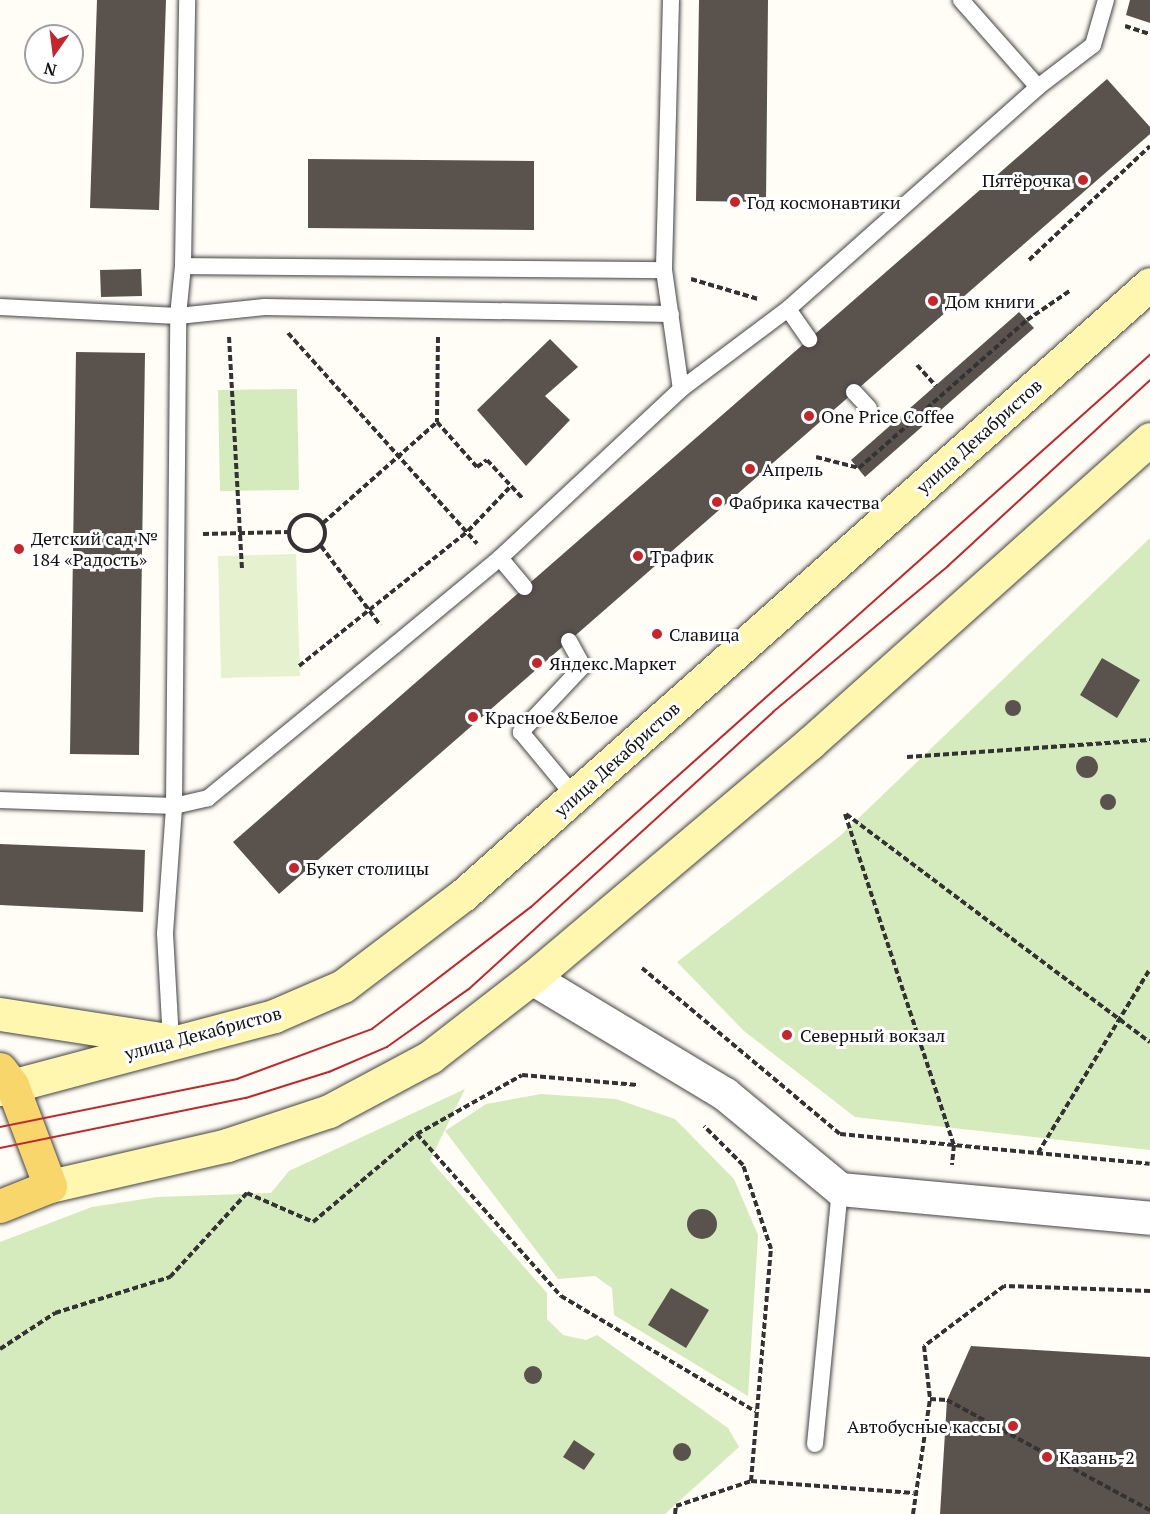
<!DOCTYPE html>
<meta charset="utf-8">
<style>
body{margin:0}
#map{position:relative;width:1150px;height:1514px;overflow:hidden;background:#fffdf5;font-family:"PT Serif",serif}
div>[style]{position:absolute}
[style*='--x']{left:calc(var(--x)*1px);top:calc(var(--y)*1px);width:calc(var(--w)*1px);rotate:calc(var(--a)*1deg)}
.green>*{inset:0;background:#d5ebbd}
.pitch>*{inset:0;background:#e6f2cf}
.building>*{inset:0;background:#5a524d}
.round{border-radius:50%}
.path>*{height:4px;margin-top:-2px;transform-origin:0;background:repeating-linear-gradient(90deg,#333 0 6px,transparent 0 9px)}
.path>.ring{margin:-2px;padding:0;box-sizing:content-box;background:none;border:4px solid #333;border-radius:50%}
.roads{filter:drop-shadow(0 0 2px #444) drop-shadow(0 0 2px #444)}
.lane>*{height:16px;margin:-8px;padding:0 8px;transform-origin:8px;border-radius:8px;background:#fff}
.street>*{height:33px;margin:-16.5px;padding:0 16.5px;transform-origin:16.5px;border-radius:16.5px;background:#fff}
.secondary>*{height:33px;margin:-16.5px;padding:0 16.5px;transform-origin:16.5px;border-radius:16.5px;background:#fff6b0}
.primary>*{height:33px;margin:-16.5px;padding:0 16.5px;transform-origin:16.5px;border-radius:16.5px;background:#f9d66b}
.tram>*{height:1.5px;margin:-0.75px;padding:0 0.75px;transform-origin:0.75px;border-radius:0.75px;background:#c4262e}
.dots>*{width:16px;height:16px;translate:-50% -50%;box-sizing:border-box;border:3px solid #fff;border-radius:50%}
span{translate:-50% -50%;white-space:nowrap;text-align:center;line-height:1.15;-webkit-text-stroke:6px #fff;paint-order:stroke}
.poi-label{font-size:18px;color:#111}
.right{translate:-100% -50%;text-align:right}
.left{translate:0 -50%;text-align:left}
.street-label{font-size:18px;color:#111}
.north{position:absolute;left:24px;top:24px;width:60px;height:60px;box-sizing:border-box;background:#fff;border:2px solid #a0a0a0;border-radius:50%;rotate:194deg;font-size:16px;font-weight:700;line-height:24px;text-align:center;color:#111}
.north::after{content:'';display:block;margin:auto;width:21px;height:27px;background:#c4262e;clip-path:polygon(50% 0,100% 100%,50% 72%,0 100%)}
</style>
<div id="map">
<div class="green">
<div style="clip-path:polygon(297px 389px,299px 490px,220px 491px,218px 390px)"></div>
<div style="clip-path:polygon(1150px 538px,1150px 1150px,855px 1117px,744px 1031px,677px 962px,840px 836px)"></div>
<div style="clip-path:polygon(465px 1089px,430px 1160px,547px 1293px,547px 1319px,563px 1335px,586px 1340px,597px 1335px,728px 1428px,739px 1447px,665px 1514px,0 1514px,0 1242px,92px 1207px,157px 1197px,271px 1193px,289px 1171px)"></div>
<div style="clip-path:polygon(541px 1094px,616px 1099px,675px 1119px,734px 1179px,758px 1235px,748px 1396px,614px 1315px,612px 1288px,595px 1276px,558px 1279px,445px 1131px,486px 1104px)"></div>
</div>
<div class="pitch">
<div style="clip-path:polygon(296px 554px,300px 676px,221px 678px,218px 556px)"></div>
</div>
<div class="building">
<div style="clip-path:polygon(97px 0,166px 0,159px 210px,90px 208px)"></div>
<div style="clip-path:polygon(699px 0,768px 0,766px 202px,696px 201px)"></div>
<div style="clip-path:polygon(1130px 0,1150px 0,1150px 23px,1126px 15px)"></div>
<div style="clip-path:polygon(1107px 79px,1150px 127px,1150px 134px,279px 894px,233px 842px)"></div>
<div style="clip-path:polygon(308px 159px,534px 161px,534px 230px,308px 228px)"></div>
<div style="clip-path:polygon(141px 269px,142px 296px,101px 297px,100px 270px)"></div>
<div style="clip-path:polygon(1019px 312px,1034px 328px,865px 477px,851px 460px)"></div>
<div style="clip-path:polygon(550px 339px,578px 367px,545px 396px,570px 420px,526px 466px,477px 410px)"></div>
<div style="clip-path:polygon(76px 352px,145px 353px,139px 755px,70px 754px)"></div>
<div style="clip-path:polygon(1102px 658px,1140px 680px,1117px 718px,1080px 695px)"></div>
<div class="round" style="left:1005px;top:700px;width:16px;height:16px"></div>
<div class="round" style="left:1076px;top:756px;width:22px;height:22px"></div>
<div class="round" style="left:1100px;top:794px;width:16px;height:16px"></div>
<div style="clip-path:polygon(0 844px,145px 850px,143px 912px,0 905px)"></div>
<div class="round" style="left:687px;top:1209px;width:30px;height:30px"></div>
<div style="clip-path:polygon(671px 1288px,709px 1310px,686px 1348px,648px 1325px)"></div>
<div style="clip-path:polygon(971px 1346px,1150px 1357px,1150px 1514px,940px 1514px,947px 1400px)"></div>
<div class="round" style="left:524px;top:1366px;width:18px;height:18px"></div>
<div style="clip-path:polygon(574px 1440px,595px 1454px,584px 1470px,563px 1457px)"></div>
<div class="round" style="left:673px;top:1443px;width:18px;height:18px"></div>
</div>
<div class="path">
<div style="--x:1125;--y:26;--w:26;--a:18"></div>
<div style="--x:1029;--y:260;--w:166;--a:-43.3"></div>
<div style="--x:691;--y:279;--w:70;--a:16.6"></div>
<div style="--x:288;--y:333;--w:283;--a:48.1"></div>
<div style="--x:229;--y:337;--w:233;--a:86.8"></div>
<div style="--x:438;--y:337;--w:85;--a:90.7"></div>
<div style="--x:437;--y:422;--w:60;--a:48.4"></div>
<div style="--x:477;--y:467;--w:12;--a:-35"></div>
<div style="--x:487;--y:460;--w:54;--a:47.2"></div>
<div style="--x:917;--y:365;--w:28;--a:48"></div>
<div style="--x:816;--y:457;--w:44;--a:14.3"></div>
<div style="--x:859;--y:468;--w:224;--a:-41.4"></div>
<div style="--x:1027;--y:320;--w:53;--a:-34.3"></div>
<div class="ring" style="left:289px;top:515px;width:32px;height:32px"></div>
<div style="--x:323;--y:523;--w:152;--a:-41.5"></div>
<div style="--x:203;--y:534;--w:86;--a:-1.3"></div>
<div style="--x:321;--y:546;--w:99;--a:53.2"></div>
<div style="--x:299;--y:666;--w:216;--a:-38.6"></div>
<div style="--x:468;--y:531;--w:61;--a:-46.3"></div>
<div style="--x:907;--y:757;--w:244;--a:-4"></div>
<div style="--x:845;--y:814;--w:348;--a:71.8"></div>
<div style="--x:954;--y:1145;--w:20;--a:96"></div>
<div style="--x:846;--y:814;--w:380;--a:36.9"></div>
<div style="--x:642;--y:968;--w:258;--a:40"></div>
<div style="--x:840;--y:1134;--w:311;--a:5.5"></div>
<div style="--x:417;--y:1134;--w:217;--a:48.4"></div>
<div style="--x:561;--y:1296;--w:226;--a:30.7"></div>
<div style="--x:1038;--y:1153;--w:215;--a:-58.7"></div>
<div style="--x:1150;--y:1291;--w:146;--a:-178"></div>
<div style="--x:1004;--y:1286;--w:100;--a:143.1"></div>
<div style="--x:924;--y:1346;--w:53;--a:83.5"></div>
<div style="--x:930;--y:1399;--w:17;--a:3"></div>
<div style="--x:947;--y:1400;--w:231;--a:28.5"></div>
<div style="--x:0;--y:1349;--w:66;--a:-33.2"></div>
<div style="--x:55;--y:1313;--w:121;--a:-17.4"></div>
<div style="--x:170;--y:1277;--w:114;--a:-47.5"></div>
<div style="--x:247;--y:1193;--w:72;--a:23.7"></div>
<div style="--x:313;--y:1222;--w:136;--a:-40.2"></div>
<div style="--x:417;--y:1134;--w:120;--a:-29.3"></div>
<div style="--x:522;--y:1075;--w:116;--a:4.9"></div>
<div style="--x:751;--y:1481;--w:163;--a:4.2"></div>
<div style="--x:675;--y:1514;--w:8;--a:-83"></div>
<div style="--x:676;--y:1506;--w:79;--a:-18.4"></div>
<div style="--x:751;--y:1481;--w:233;--a:-85.1"></div>
<div style="--x:771;--y:1249;--w:89;--a:-108.4"></div>
<div style="--x:743;--y:1165;--w:55;--a:-135"></div>
<div style="--x:913;--y:1514;--w:116;--a:-81.6"></div>
</div>
<div class="roads">
<div class="lane">
<div style="--x:671;--y:0;--w:270;--a:91.5"></div>
<div style="--x:664;--y:270;--w:120;--a:81.9"></div>
<div style="--x:961;--y:0;--w:116;--a:48.5"></div>
<div style="--x:183;--y:266;--w:481;--a:0.5"></div>
<div style="--x:0;--y:307;--w:178;--a:2.9"></div>
<div style="--x:178;--y:316;--w:87;--a:-5.9"></div>
<div style="--x:265;--y:307;--w:406;--a:1"></div>
<div style="--x:788;--y:309;--w:37;--a:55"></div>
<div style="--x:854;--y:392;--w:22;--a:47"></div>
<div style="--x:500;--y:558;--w:38;--a:50"></div>
<div style="--x:569;--y:641;--w:29;--a:61"></div>
<div style="--x:583;--y:666;--w:91;--a:133.2"></div>
<div style="--x:521;--y:732;--w:85;--a:50.3"></div>
<div style="--x:0;--y:800;--w:174;--a:2"></div>
<div style="--x:174;--y:806;--w:490;--a:-89.5"></div>
<div style="--x:178;--y:316;--w:50;--a:-84.3"></div>
<div style="--x:183;--y:266;--w:266;--a:-89.1"></div>
<div style="--x:171;--y:1041;--w:108;--a:-93.2"></div>
<div style="--x:165;--y:933;--w:127;--a:-85.9"></div>
<div style="--x:174;--y:806;--w:35;--a:-13"></div>
<div style="--x:208;--y:798;--w:243;--a:-39.3"></div>
<div style="--x:396;--y:644;--w:135;--a:-39.6"></div>
<div style="--x:500;--y:558;--w:248;--a:-43"></div>
<div style="--x:681;--y:389;--w:134;--a:-36.8"></div>
<div style="--x:788;--y:309;--w:334;--a:-41.6"></div>
<div style="--x:1038;--y:87;--w:69;--a:-37.4"></div>
<div style="--x:1093;--y:45;--w:47;--a:-73.9"></div>
<div style="--x:815;--y:1444;--w:256;--a:-84.4"></div>
</div>
<div class="street">
<div style="--x:532;--y:978;--w:225;--a:31"></div>
<div style="--x:725;--y:1094;--w:149;--a:39.6"></div>
<div style="--x:840;--y:1189;--w:311;--a:5.3"></div>
</div>
<div class="secondary">
<div style="--x:0;--y:1014;--w:163;--a:8.8"></div>
<div style="--x:0;--y:1089;--w:284;--a:-14.9"></div>
<div style="--x:274;--y:1016;--w:75;--a:-23.5"></div>
<div style="--x:343;--y:986;--w:151;--a:-37.2"></div>
<div style="--x:463;--y:895;--w:919;--a:-41.65"></div>
<div style="--x:50;--y:1186;--w:182;--a:-13"></div>
<div style="--x:227;--y:1145;--w:108;--a:-18.4"></div>
<div style="--x:329;--y:1111;--w:115;--a:-28.1"></div>
<div style="--x:430;--y:1057;--w:129;--a:-37.8"></div>
<div style="--x:532;--y:978;--w:364;--a:-40.2"></div>
<div style="--x:810;--y:743;--w:456;--a:-41.8"></div>
</div>
<div class="primary">
<div style="--x:0;--y:1069;--w:20;--a:53"></div>
<div style="--x:12;--y:1085;--w:108;--a:69.4"></div>
<div style="--x:50;--y:1186;--w:54;--a:158.2"></div>
</div>
</div>
<div class="tram">
<div style="--x:0;--y:1127;--w:242;--a:-11.4"></div>
<div style="--x:237;--y:1079;--w:144;--a:-20.3"></div>
<div style="--x:372;--y:1029;--w:200;--a:-37.5"></div>
<div style="--x:531;--y:907;--w:829;--a:-41.73"></div>
<div style="--x:0;--y:1148;--w:251;--a:-11.5"></div>
<div style="--x:246;--y:1098;--w:87;--a:-17.4"></div>
<div style="--x:329;--y:1072;--w:63;--a:-23.3"></div>
<div style="--x:387;--y:1047;--w:100;--a:-35.3"></div>
<div style="--x:469;--y:989;--w:411;--a:-42.3"></div>
<div style="--x:773;--y:712;--w:228;--a:-39.8"></div>
<div style="--x:948;--y:566;--w:275;--a:-42.6"></div>
</div>
<div class="dots">
<div style="left:1083px;top:180px;background:#c4262e"></div>
<div style="left:735px;top:202px;background:#c4262e"></div>
<div style="left:933px;top:301px;background:#c4262e"></div>
<div style="left:809px;top:416px;background:#c4262e"></div>
<div style="left:750px;top:469px;background:#c4262e"></div>
<div style="left:717px;top:502px;background:#c4262e"></div>
<div style="left:19px;top:549px;background:#c4262e"></div>
<div style="left:638px;top:556px;background:#c4262e"></div>
<div style="left:657px;top:634px;background:#c4262e"></div>
<div style="left:537px;top:663px;background:#c4262e"></div>
<div style="left:473px;top:717px;background:#c4262e"></div>
<div style="left:294px;top:868px;background:#c4262e"></div>
<div style="left:787px;top:1035px;background:#c4262e"></div>
<div style="left:1013px;top:1426px;background:#c4262e"></div>
<div style="left:1047px;top:1457px;background:#c4262e"></div>
</div>
<div class="poi-label">
<span class="right" style="left:1071px;top:180px">Пятёрочка</span>
<span class="left" style="left:747px;top:202px">Год космонавтики</span>
<span class="left" style="left:945px;top:301px">Дом книги</span>
<span class="left" style="left:821px;top:416px">One Price Coffee</span>
<span class="left" style="left:762px;top:469px">Апрель</span>
<span class="left" style="left:729px;top:502px">Фабрика качества</span>
<span class="left" style="left:31px;top:549px">Детский сад №<br>184 «Радость»</span>
<span class="left" style="left:650px;top:556px">Трафик</span>
<span class="left" style="left:669px;top:634px">Славица</span>
<span class="left" style="left:549px;top:663px">Яндекс.Маркет</span>
<span class="left" style="left:485px;top:717px">Красное&amp;Белое</span>
<span class="left" style="left:306px;top:868px">Букет столицы</span>
<span class="left" style="left:800px;top:1035px">Северный вокзал</span>
<span class="right" style="left:1001px;top:1426px">Автобусные кассы</span>
<span class="left" style="left:1059px;top:1457px">Казань-2</span>
</div>
<div class="street-label">
<span style="left:979px;top:436px;rotate:-42deg">улица Декабристов</span>
<span style="left:617px;top:759px;rotate:-42deg">улица Декабристов</span>
<span style="left:203px;top:1033px;rotate:-15deg">улица Декабристов</span>
</div>
<div class="north">N</div>
</div>
